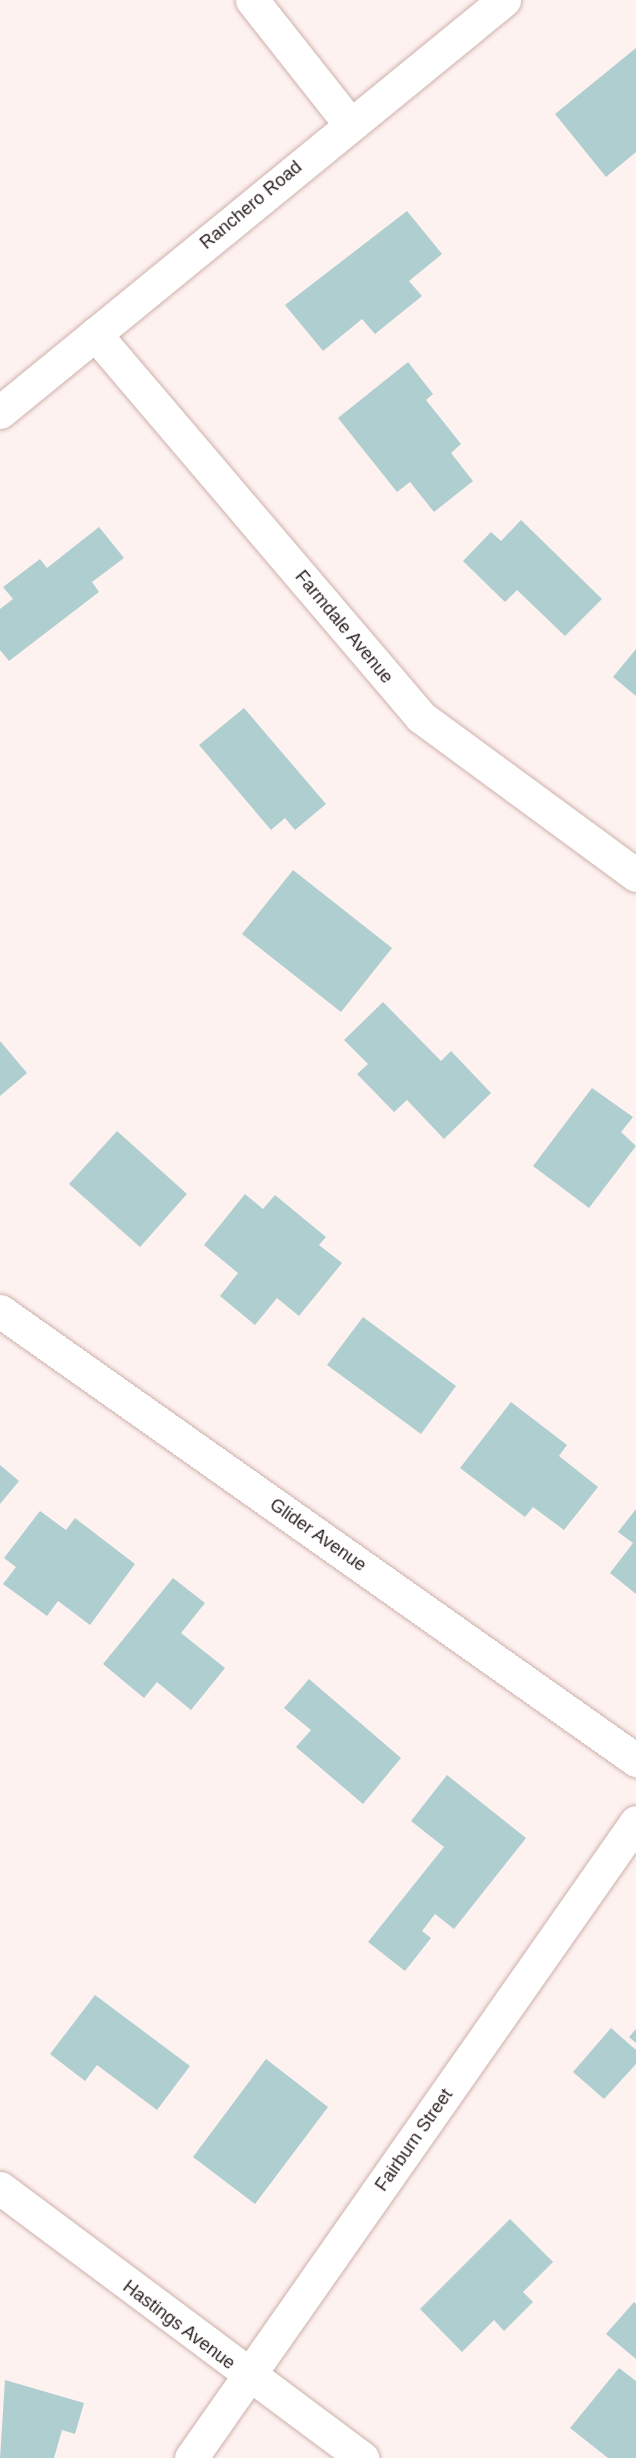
<!DOCTYPE html>
<style>
body{margin:0}
#map{position:relative;width:636px;height:2458px;overflow:hidden;background:#fef2f0;font-family:Arial,sans-serif}
div>[style]{position:absolute}
[style*='--x']{left:calc(var(--x)*1px);top:calc(var(--y)*1px);width:calc(var(--w)*1px);rotate:calc(var(--a)*1deg)}
.building>*{inset:0;background:#afced0}
.roads{filter:drop-shadow(0 0 2px #cdb1ab) drop-shadow(0 0 2px #cdb1ab)}
.street>*{height:33px;margin:-16.5px;padding:0 16.5px;transform-origin:16.5px;border-radius:16.5px;background:#fff}
.secondary>*{height:33px;margin:-16.5px;padding:0 16.5px;transform-origin:16.5px;border-radius:16.5px;background:#fff}
span{translate:-50% -50%;white-space:nowrap;text-align:center;line-height:1.15;-webkit-text-stroke:4.5px #fff;paint-order:stroke}
.street-label{font-size:18px;color:#281e1c}
</style>
<div id="map">
<div class="building">
<div style="clip-path:polygon(636px 48px,636px 152px,606px 177px,555px 114px)"></div>
<div style="clip-path:polygon(407px 211px,442px 254px,409px 281px,422px 296px,375px 334px,362px 319px,323px 351px,285px 305px)"></div>
<div style="clip-path:polygon(408px 362px,433px 394px,426px 400px,461px 444px,451px 453px,473px 481px,434px 512px,410px 482px,397px 492px,338px 418px)"></div>
<div style="clip-path:polygon(521px 520px,602px 599px,565px 636px,517px 590px,505px 602px,463px 561px,491px 532px,501px 541px)"></div>
<div style="clip-path:polygon(99px 527px,124px 558px,92px 582px,99px 592px,9px 661px,0 650px,0 609px,13px 599px,3px 587px,40px 559px,47px 568px)"></div>
<div style="clip-path:polygon(636px 649px,636px 696px,613px 677px)"></div>
<div style="clip-path:polygon(244px 708px,326px 804px,295px 830px,285px 818px,271px 830px,199px 745px)"></div>
<div style="clip-path:polygon(293px 870px,392px 948px,341px 1012px,242px 934px)"></div>
<div style="clip-path:polygon(383px 1002px,441px 1061px,451px 1051px,491px 1093px,444px 1139px,407px 1100px,394px 1112px,357px 1074px,368px 1064px,344px 1040px)"></div>
<div style="clip-path:polygon(0 1041px,27px 1073px,0 1096px)"></div>
<div style="clip-path:polygon(592px 1088px,633px 1117px,621px 1132px,636px 1146px,589px 1208px,533px 1166px)"></div>
<div style="clip-path:polygon(117px 1131px,187px 1194px,140px 1247px,69px 1184px)"></div>
<div style="clip-path:polygon(245px 1194px,263px 1209px,275px 1195px,326px 1237px,319px 1245px,342px 1263px,299px 1316px,277px 1298px,255px 1325px,220px 1296px,238px 1273px,204px 1245px)"></div>
<div style="clip-path:polygon(363px 1317px,456px 1386px,421px 1434px,327px 1365px)"></div>
<div style="clip-path:polygon(511px 1402px,567px 1445px,559px 1456px,598px 1487px,564px 1530px,533px 1507px,525px 1517px,460px 1468px)"></div>
<div style="clip-path:polygon(0 1465px,19px 1481px,0 1504px)"></div>
<div style="clip-path:polygon(636px 1509px,636px 1594px,610px 1573px,633px 1543px,618px 1532px)"></div>
<div style="clip-path:polygon(40px 1511px,66px 1530px,75px 1518px,135px 1564px,90px 1625px,58px 1601px,47px 1616px,3px 1584px,16px 1567px,4px 1558px)"></div>
<div style="clip-path:polygon(173px 1578px,205px 1603px,181px 1633px,225px 1668px,191px 1710px,157px 1682px,144px 1698px,103px 1664px)"></div>
<div style="clip-path:polygon(309px 1679px,401px 1758px,363px 1804px,296px 1747px,311px 1730px,284px 1708px)"></div>
<div style="clip-path:polygon(447px 1775px,526px 1838px,454px 1929px,435px 1914px,422px 1931px,431px 1938px,405px 1971px,368px 1942px,444px 1847px,411px 1821px)"></div>
<div style="clip-path:polygon(95px 1995px,190px 2066px,157px 2110px,97px 2065px,85px 2081px,50px 2054px)"></div>
<div style="clip-path:polygon(611px 2028px,636px 2050px,636px 2064px,604px 2099px,573px 2072px)"></div>
<div style="clip-path:polygon(636px 2029px,636px 2043px,629px 2037px)"></div>
<div style="clip-path:polygon(266px 2059px,328px 2107px,255px 2204px,193px 2157px)"></div>
<div style="clip-path:polygon(510px 2219px,553px 2262px,523px 2292px,533px 2302px,504px 2331px,494px 2320px,462px 2352px,420px 2309px)"></div>
<div style="clip-path:polygon(634px 2302px,636px 2304px,636px 2359px,606px 2334px)"></div>
<div style="clip-path:polygon(619px 2368px,636px 2381px,636px 2458px,608px 2458px,570px 2428px)"></div>
<div style="clip-path:polygon(5px 2380px,84px 2403px,75px 2434px,62px 2430px,54px 2458px,0 2458px)"></div>
</div>
<div class="roads">
<div class="street">
<div style="--x:252;--y:0;--w:157;--a:51.7"></div>
<div style="--x:95;--y:334;--w:503;--a:49.6"></div>
<div style="--x:421;--y:717;--w:267;--a:36.3"></div>
<div style="--x:0;--y:1311;--w:779;--a:35.22"></div>
<div style="--x:0;--y:2188;--w:452;--a:36.7"></div>
<div style="--x:191;--y:2458;--w:776;--a:-55.02"></div>
</div>
<div class="secondary">
<div style="--x:0;--y:412;--w:651;--a:-39.26"></div>
</div>
</div>
<div class="street-label">
<span style="left:251px;top:205px;rotate:-40deg">Ranchero Road</span>
<span style="left:344px;top:627px;rotate:50deg">Farmdale Avenue</span>
<span style="left:318px;top:1535px;rotate:35deg">Glider Avenue</span>
<span style="left:414px;top:2140px;rotate:-55deg">Fairburn Street</span>
<span style="left:179px;top:2325px;rotate:37deg">Hastings Avenue</span>
</div>
</div>
